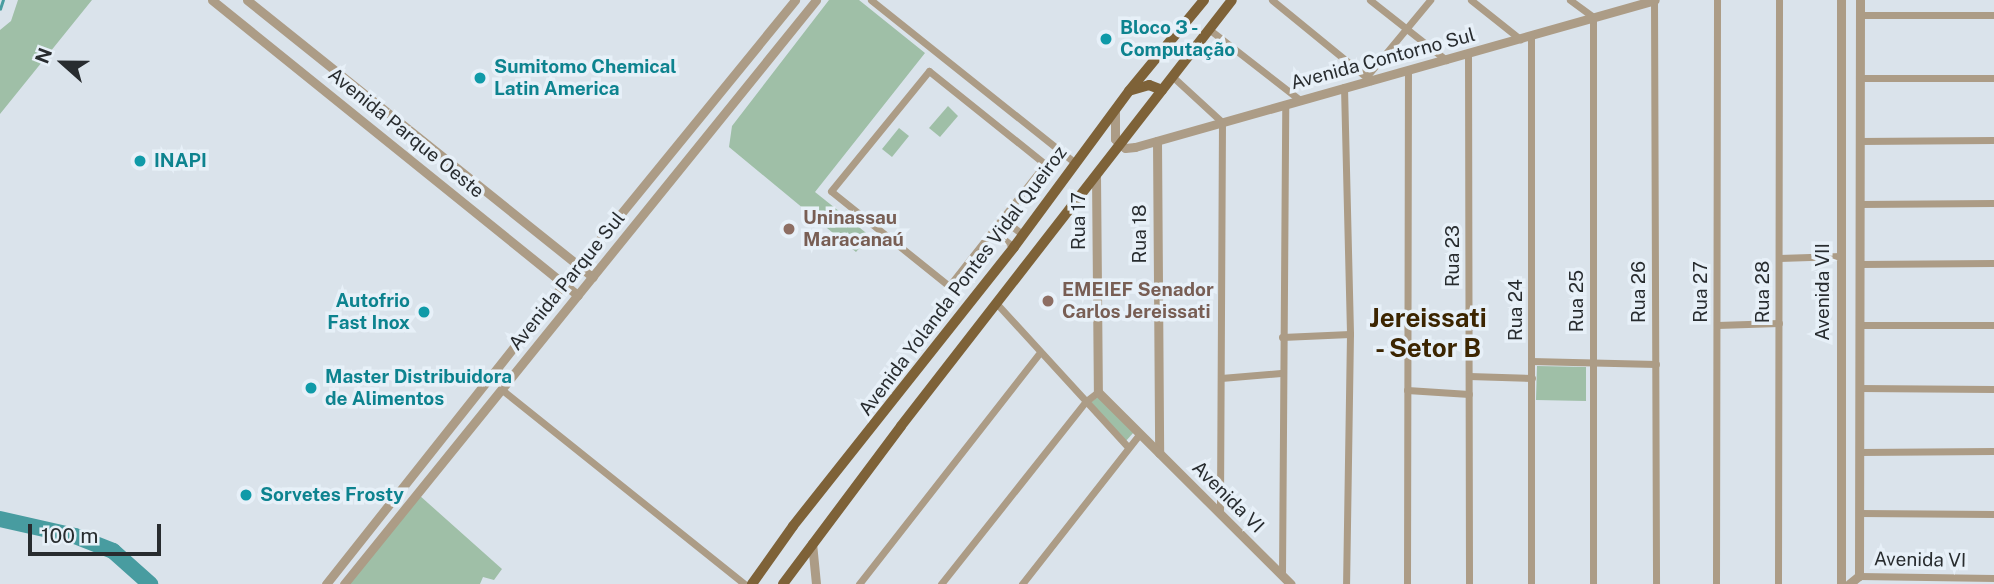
<!DOCTYPE html>
<meta charset="utf-8">
<style>
body{margin:0}
#map{position:relative;width:1994px;height:584px;overflow:hidden;background:#dae3eb;font-family:"Public Sans",sans-serif}
div>[style]{position:absolute}
[style*='--x']{left:calc(var(--x)*1px);top:calc(var(--y)*1px);width:calc(var(--w)*1px);rotate:calc(var(--a)*1deg)}
.green>*{inset:0;background:#9fbfa7}
.stream>*{height:2.5px;margin:-1.25px;padding:0 1.25px;transform-origin:1.25px;border-radius:1.25px;background:#489ca0}
.river>*{height:16px;margin:-8px;padding:0 8px;transform-origin:8px;border-radius:8px;background:#489ca0}
.minor>*{height:7px;margin:-3.5px;padding:0 3.5px;transform-origin:3.5px;border-radius:3.5px;background:#ac9c86}
.tertiary>*{height:9px;margin:-4.5px;padding:0 4.5px;transform-origin:4.5px;border-radius:4.5px;background:#ac9c86}
.primary>*{height:10px;margin:-5px;padding:0 5px;transform-origin:5px;border-radius:5px;background:#7e6238}
.dots>*{width:19px;height:19px;translate:-50% -50%;box-sizing:border-box;border:4px solid #e7f0f8;border-radius:50%}
span{translate:-50% -50%;white-space:nowrap;text-align:center;line-height:1.15;-webkit-text-stroke:7px #e7f0f8;paint-order:stroke}
.culture-label{font-size:19px;color:#0d838f;font-weight:700}
.left{translate:0 -50%;text-align:left}
.right{translate:-100% -50%;text-align:right}
.street-label{font-size:19px;color:#282c2f}
.education-label{font-size:19px;color:#785e54;font-weight:700}
.district-label{font-size:26px;color:#3c2501;font-weight:700}
.north{position:absolute;left:28px;top:28px;width:70px;height:70px;-webkit-text-stroke:5px #e7f0f8;paint-order:stroke;rotate:291deg;font-size:19px;font-weight:700;line-height:28px;text-align:center;color:#282c2f}
.north::after{content:'';display:block;margin:auto;width:24px;height:32px;background:#282c2f;clip-path:polygon(50% 0,100% 100%,50% 72%,0 100%)}
.scale{position:absolute;left:28px;top:524px;width:133px;height:32px;box-sizing:border-box;border:4px solid #282c2f;border-top:0;padding-left:9px;font-size:21px;line-height:24px;white-space:nowrap;color:#282c2f;-webkit-text-stroke:5px #e7f0f8;paint-order:stroke}
</style>
<div id="map">
<div class="green">
<div style="clip-path:polygon(18px 0,92px 0,0 114px,0 30px,11px 21px)"></div>
<div style="clip-path:polygon(829px 0,859px 0,925px 53px,815px 192px,870px 236px,856px 252px,729px 147px,732px 126px)"></div>
<div style="clip-path:polygon(948px 106px,958px 116px,940px 137px,929px 128px)"></div>
<div style="clip-path:polygon(899px 128px,909px 136px,892px 157px,882px 149px)"></div>
<div style="clip-path:polygon(1537px 366px,1586px 367px,1586px 401px,1536px 400px)"></div>
<div style="clip-path:polygon(1098px 397px,1134px 432px,1125px 442px,1091px 402px)"></div>
<div style="clip-path:polygon(419px 495px,502px 569px,494px 580px,483px 577px,480px 584px,347px 584px)"></div>
</div>
<div class="stream">
<div style="--x:0;--y:9;--w:9;--a:-72"></div>
</div>
<div class="river">
<div style="--x:0;--y:519;--w:77;--a:12.8"></div>
<div style="--x:75;--y:536;--w:41;--a:21.5"></div>
<div style="--x:113;--y:551;--w:50;--a:41.7"></div>
</div>
<div class="minor">
<div style="--x:871;--y:0;--w:261;--a:38.6"></div>
<div style="--x:1272;--y:0;--w:128;--a:39.3"></div>
<div style="--x:1370;--y:0;--w:97;--a:38.3"></div>
<div style="--x:1471;--y:0;--w:63;--a:38.5"></div>
<div style="--x:1570;--y:0;--w:29;--a:36"></div>
<div style="--x:1593;--y:17;--w:567;--a:90"></div>
<div style="--x:1654;--y:0;--w:584;--a:89.8"></div>
<div style="--x:1861;--y:15;--w:133;--a:0"></div>
<div style="--x:1210;--y:30;--w:114;--a:37.9"></div>
<div style="--x:1531;--y:35;--w:549;--a:90"></div>
<div style="--x:1468;--y:54;--w:530;--a:89.89"></div>
<div style="--x:929;--y:71;--w:149;--a:38.7"></div>
<div style="--x:1045;--y:164;--w:155;--a:128.2"></div>
<div style="--x:949;--y:286;--w:151;--a:-141.2"></div>
<div style="--x:831;--y:191;--w:155;--a:-50.8"></div>
<div style="--x:1367;--y:76;--w:99;--a:-50.3"></div>
<div style="--x:1173;--y:77;--w:67;--a:42.6"></div>
<div style="--x:1222;--y:122;--w:392;--a:90.3"></div>
<div style="--x:1859;--y:78;--w:135;--a:0"></div>
<div style="--x:1344;--y:87;--w:247;--a:88.6"></div>
<div style="--x:1350;--y:334;--w:250;--a:90.9"></div>
<div style="--x:1859;--y:141;--w:135;--a:-0.4"></div>
<div style="--x:1859;--y:204;--w:135;--a:-0.4"></div>
<div style="--x:1004;--y:220;--w:24;--a:38"></div>
<div style="--x:994;--y:232;--w:25;--a:37"></div>
<div style="--x:1779;--y:258;--w:62;--a:-1.8"></div>
<div style="--x:1860;--y:264;--w:134;--a:-0.4"></div>
<div style="--x:997;--y:304;--w:194;--a:47.5"></div>
<div style="--x:1717;--y:325;--w:62;--a:-1.8"></div>
<div style="--x:1859;--y:325;--w:135;--a:0"></div>
<div style="--x:1282;--y:337;--w:68;--a:-2.5"></div>
<div style="--x:1531;--y:361;--w:125;--a:1.4"></div>
<div style="--x:1469;--y:376;--w:63;--a:1.8"></div>
<div style="--x:1221;--y:378;--w:60;--a:-4.8"></div>
<div style="--x:1859;--y:388;--w:135;--a:0.4"></div>
<div style="--x:501;--y:389;--w:312;--a:38.7"></div>
<div style="--x:1407;--y:390;--w:62;--a:3.7"></div>
<div style="--x:1859;--y:452;--w:135;--a:-0.4"></div>
<div style="--x:1859;--y:513;--w:135;--a:0.4"></div>
<div style="--x:1282;--y:575;--w:471;--a:-89.6"></div>
<div style="--x:1859;--y:576;--w:135;--a:0.8"></div>
<div style="--x:859;--y:584;--w:292;--a:-52"></div>
<div style="--x:941;--y:584;--w:232;--a:-51.6"></div>
<div style="--x:1085;--y:402;--w:16;--a:-38"></div>
<div style="--x:1022;--y:584;--w:189;--a:-51.9"></div>
<div style="--x:1407;--y:584;--w:514;--a:-89.89"></div>
<div style="--x:1716;--y:584;--w:584;--a:-89.9"></div>
<div style="--x:1778;--y:584;--w:584;--a:-89.9"></div>
</div>
<div class="tertiary">
<div style="--x:212;--y:0;--w:470;--a:38.9"></div>
<div style="--x:247;--y:0;--w:443;--a:38.7"></div>
<div style="--x:1115;--y:112;--w:27;--a:90"></div>
<div style="--x:1115;--y:139;--w:13;--a:42"></div>
<div style="--x:1125;--y:148;--w:10;--a:-6"></div>
<div style="--x:1135;--y:147;--w:540;--a:-15.79"></div>
<div style="--x:1157;--y:141;--w:312;--a:89.6"></div>
<div style="--x:1096;--y:175;--w:217;--a:89.5"></div>
<div style="--x:1098;--y:392;--w:272;--a:44.9"></div>
<div style="--x:812;--y:543;--w:41;--a:84.4"></div>
<div style="--x:326;--y:584;--w:407;--a:-51.6"></div>
<div style="--x:579;--y:265;--w:342;--a:-50.8"></div>
<div style="--x:344;--y:584;--w:751;--a:-51.05"></div>
<div style="--x:1841;--y:584;--w:584;--a:-90"></div>
<div style="--x:1849;--y:584;--w:13;--a:-39"></div>
<div style="--x:1859;--y:576;--w:576;--a:-89.9"></div>
</div>
<div class="primary">
<div style="--x:1132;--y:90;--w:18;--a:-16"></div>
<div style="--x:1149;--y:85;--w:14;--a:21"></div>
<div style="--x:752;--y:584;--w:71;--a:-54.7"></div>
<div style="--x:793;--y:526;--w:356;--a:-51.6"></div>
<div style="--x:1014;--y:247;--w:194;--a:-53.6"></div>
<div style="--x:1129;--y:91;--w:118;--a:-50.5"></div>
<div style="--x:783;--y:584;--w:197;--a:-53.2"></div>
<div style="--x:901;--y:426;--w:539;--a:-52.15"></div>
</div>
<div class="dots">
<div style="left:1106px;top:39px;background:#0f9aa8"></div>
<div style="left:480px;top:78px;background:#0f9aa8"></div>
<div style="left:140px;top:161px;background:#0f9aa8"></div>
<div style="left:789px;top:229px;background:#8d6e63"></div>
<div style="left:1048px;top:301px;background:#8d6e63"></div>
<div style="left:424px;top:312px;background:#0f9aa8"></div>
<div style="left:311px;top:388px;background:#0f9aa8"></div>
<div style="left:246px;top:495px;background:#0f9aa8"></div>
</div>
<div class="culture-label">
<span class="left" style="left:1120px;top:39px">Bloco 3 -<br>Computação</span>
<span class="left" style="left:494px;top:78px">Sumitomo Chemical<br>Latin America</span>
<span class="left" style="left:154px;top:161px">INAPI</span>
<span class="right" style="left:410px;top:312px">Autofrio<br>Fast Inox</span>
<span class="left" style="left:325px;top:388px">Master Distribuidora<br>de Alimentos</span>
<span class="left" style="left:260px;top:495px">Sorvetes Frosty</span>
</div>
<div class="street-label">
<span style="left:1383px;top:59px;rotate:-15deg">Avenida Contorno Sul</span>
<span style="left:406px;top:133px;rotate:39deg">Avenida Parque Oeste</span>
<span style="left:1079px;top:221px;rotate:-90deg">Rua 17</span>
<span style="left:1140px;top:234px;rotate:-90deg">Rua 18</span>
<span style="left:1453px;top:256px;rotate:-90deg">Rua 23</span>
<span style="left:567px;top:281px;rotate:-51deg">Avenida Parque Sul</span>
<span style="left:963px;top:281px;rotate:-53deg">Avenida Yolanda Pontes Vidal Queiroz</span>
<span style="left:1639px;top:292px;rotate:-90deg">Rua 26</span>
<span style="left:1701px;top:292px;rotate:-90deg">Rua 27</span>
<span style="left:1763px;top:292px;rotate:-90deg">Rua 28</span>
<span style="left:1823px;top:292px;rotate:-90deg">Avenida VII</span>
<span style="left:1577px;top:301px;rotate:-90deg">Rua 25</span>
<span style="left:1516px;top:310px;rotate:-90deg">Rua 24</span>
<span style="left:1228px;top:497px;rotate:45deg">Avenida VI</span>
<span style="left:1920px;top:560px;rotate:1deg">Avenida VI</span>
</div>
<div class="education-label">
<span class="left" style="left:803px;top:229px">Uninassau<br>Maracanaú</span>
<span class="left" style="left:1062px;top:301px">EMEIEF Senador<br>Carlos Jereissati</span>
</div>
<div class="district-label">
<span style="left:1428px;top:333px">Jereissati<br>- Setor B</span>
</div>
<div class="north">N</div>
<div class="scale">100 m</div>
</div>
